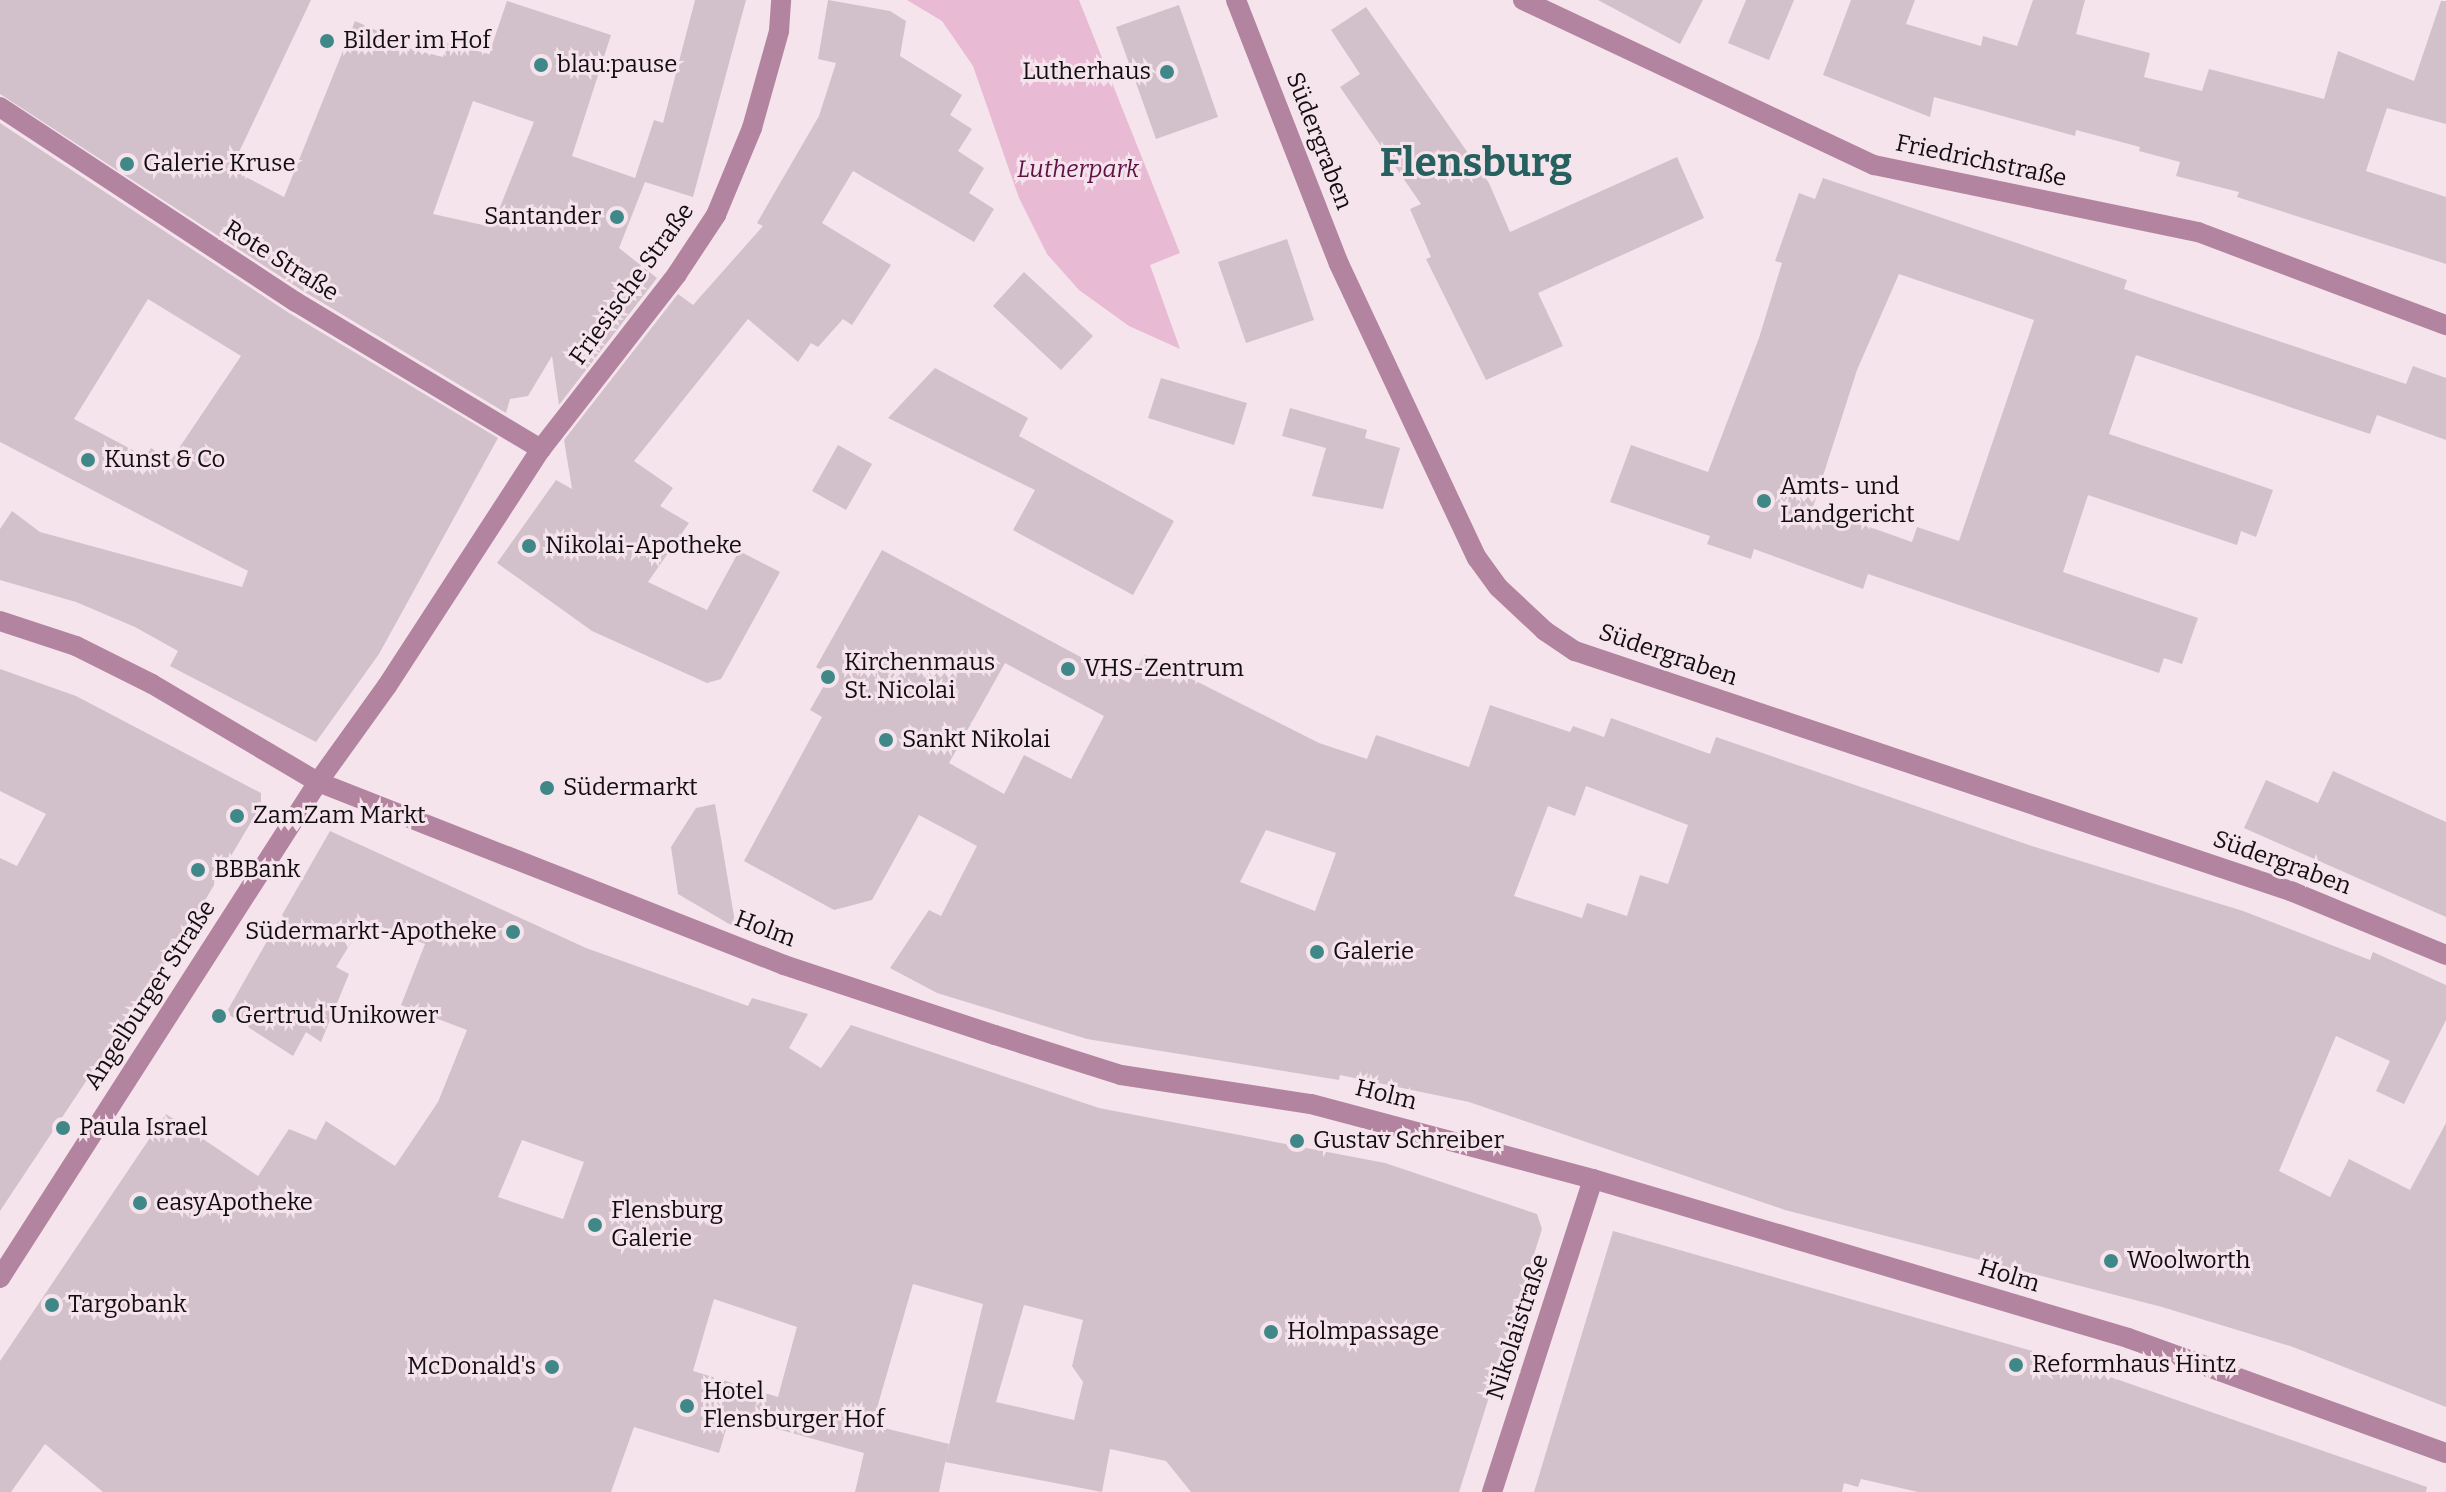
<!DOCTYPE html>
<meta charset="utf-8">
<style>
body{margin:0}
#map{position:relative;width:2446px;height:1492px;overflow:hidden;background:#f6e4ed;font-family:Bitter,serif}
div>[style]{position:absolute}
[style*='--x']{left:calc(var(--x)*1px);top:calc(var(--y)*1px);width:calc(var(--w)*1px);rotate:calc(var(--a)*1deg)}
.green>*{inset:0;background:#e8bad4}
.building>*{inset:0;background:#d2c0ca}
.pedestrian>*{height:20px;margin:-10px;padding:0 10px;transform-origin:10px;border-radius:10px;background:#b3849f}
.minor>*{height:20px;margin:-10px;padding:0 10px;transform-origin:10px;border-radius:10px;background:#b3849f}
.dots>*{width:22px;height:22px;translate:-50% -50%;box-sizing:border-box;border:4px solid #f6e4ed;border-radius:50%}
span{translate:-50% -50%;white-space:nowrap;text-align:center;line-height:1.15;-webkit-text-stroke:6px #f6e4ed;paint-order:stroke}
.poi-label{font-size:24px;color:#120d10}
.left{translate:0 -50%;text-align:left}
.right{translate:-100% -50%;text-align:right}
.street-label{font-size:24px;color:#120d10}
.park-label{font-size:24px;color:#5e1246;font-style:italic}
.town-label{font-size:40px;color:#26605f;font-weight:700}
</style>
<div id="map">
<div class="green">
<div style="clip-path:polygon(907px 0,1079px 0,1180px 253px,1150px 265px,1180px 349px,1129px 326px,1079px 290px,1047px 254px,1019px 198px,973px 66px,942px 21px)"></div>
</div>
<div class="building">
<div style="clip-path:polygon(evenodd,0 0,311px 0,231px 169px,284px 197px,355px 21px,387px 35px,384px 42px,443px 57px,447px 43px,489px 54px,507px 1px,611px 35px,572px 156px,635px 178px,654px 120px,663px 123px,695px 0,746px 0,693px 197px,645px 182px,619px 248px,657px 278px,559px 405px,552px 356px,528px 396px,510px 399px,506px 413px,303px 291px,0 94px,0 0,473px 101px,534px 122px,492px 227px,433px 214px,473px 101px)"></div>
<div style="clip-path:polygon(828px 0,890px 11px,906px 21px,900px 56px,962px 95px,950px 115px,972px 129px,958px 151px,984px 168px,969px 193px,994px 209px,974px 242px,853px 171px,822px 223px,891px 265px,852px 325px,843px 319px,818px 347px,811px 343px,798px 362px,748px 319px,634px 461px,673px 488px,660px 506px,689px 523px,648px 582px,707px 610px,739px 551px,780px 572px,721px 679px,707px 683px,592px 631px,497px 563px,556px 480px,572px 489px,564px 440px,678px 294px,693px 305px,763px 226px,757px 223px,819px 116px,836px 63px,818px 59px)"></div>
<div style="clip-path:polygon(1598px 0,1703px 0,1680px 44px)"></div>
<div style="clip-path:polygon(1746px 0,1794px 0,1769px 60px,1728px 43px)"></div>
<div style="clip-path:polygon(1851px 0,1915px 0,1906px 24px,1981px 46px,1983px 36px,2017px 46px,2033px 0,2085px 0,2076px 34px,2150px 53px,2144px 77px,2202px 91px,2209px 69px,2324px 99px,2338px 51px,2414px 81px,2441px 1px,2446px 1px,2446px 124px,2387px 108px,2366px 171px,2446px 197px,2446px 264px,2237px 197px,2239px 192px,2176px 176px,2180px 162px,2139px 151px,2140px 147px,2076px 130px,2075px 136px,1934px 97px,1930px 117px,1823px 75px)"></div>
<div style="clip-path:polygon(1179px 5px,1218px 117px,1156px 139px,1116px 27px)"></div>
<div style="clip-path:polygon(1366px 7px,1489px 183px,1510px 232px,1677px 157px,1704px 218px,1538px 293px,1563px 346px,1486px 380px,1426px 259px,1431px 257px,1410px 209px,1421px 204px,1340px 87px,1360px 74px,1331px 30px)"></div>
<div style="clip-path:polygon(evenodd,0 123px,289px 313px,498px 438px,379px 654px,316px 742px,170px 666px,178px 651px,135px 627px,76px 602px,0 580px,0 529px,12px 511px,40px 532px,242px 587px,248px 571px,0 442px,0 123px,148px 299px,241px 356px,171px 460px,151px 448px,146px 457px,74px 419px,148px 299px)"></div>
<div style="clip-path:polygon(evenodd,1823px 178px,2127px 280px,2124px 289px,2406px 384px,2413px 366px,2446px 378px,2446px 440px,2377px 415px,2370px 434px,2136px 355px,2109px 434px,2273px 490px,2256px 537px,2241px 531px,2237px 545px,2088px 495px,2063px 572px,2198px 618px,2182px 664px,2164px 658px,2159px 673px,1868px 574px,1863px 589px,1754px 549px,1751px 559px,1707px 544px,1710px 536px,1610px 502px,1631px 445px,1708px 472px,1759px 338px,1782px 263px,1775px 261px,1799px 193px,1815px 199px,1823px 178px,1899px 274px,2034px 320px,1959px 541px,1917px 527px,1912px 542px,1813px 507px,1857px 370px,1899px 274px)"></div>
<div style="clip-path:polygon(1287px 239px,1314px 320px,1246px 343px,1218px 262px)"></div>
<div style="clip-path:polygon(1024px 272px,1093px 336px,1061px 370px,993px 306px)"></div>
<div style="clip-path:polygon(935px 368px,1028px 418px,1019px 436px,1174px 521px,1133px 595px,1013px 530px,1035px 490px,888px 418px)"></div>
<div style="clip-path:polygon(1161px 378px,1247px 403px,1234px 445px,1148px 418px)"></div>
<div style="clip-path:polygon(1290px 408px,1367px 430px,1365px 438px,1400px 448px,1383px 509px,1312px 496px,1326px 448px,1282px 436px)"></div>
<div style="clip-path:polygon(838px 445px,872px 464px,846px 510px,812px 491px)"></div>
<div style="clip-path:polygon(evenodd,882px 550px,1129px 683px,1144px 655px,1319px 743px,1367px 759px,1376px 735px,1469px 767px,1490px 705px,1570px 732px,1573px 726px,1604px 737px,1611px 718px,1710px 754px,1716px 737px,2035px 847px,2243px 911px,2370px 960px,2373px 952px,2446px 985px,2446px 1020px,2404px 1104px,2376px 1091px,2390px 1061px,2336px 1036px,2279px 1171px,2330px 1197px,2349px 1159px,2410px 1190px,2446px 1123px,2446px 1407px,2293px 1347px,2162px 1307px,1785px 1210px,1469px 1102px,1340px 1075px,1339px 1080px,1087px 1039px,937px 993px,890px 968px,929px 910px,941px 916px,977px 846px,919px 815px,872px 900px,834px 910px,744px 861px,822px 717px,810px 710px,830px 675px,816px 667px,882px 550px,1005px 663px,1104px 716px,1071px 779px,1024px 755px,1004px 794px,949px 763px,1005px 663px,882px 550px,1586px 786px,1688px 825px,1668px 884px,1640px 875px,1627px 916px,1587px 903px,1582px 918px,1514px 896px,1548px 806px,1575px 816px,1586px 786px,882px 550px,1266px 830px,1336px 853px,1315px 911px,1240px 882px,1266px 830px)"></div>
<div style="clip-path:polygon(0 669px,76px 696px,261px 793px,261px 805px,197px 914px,0 1211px,0 858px,17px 866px,46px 814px,0 791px)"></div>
<div style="clip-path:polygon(2333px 771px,2446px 822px,2446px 917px,2244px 828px,2266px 780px,2318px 803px)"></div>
<div style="clip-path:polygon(715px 804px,718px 821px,736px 928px,678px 894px,671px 847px,696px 808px)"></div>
<div style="clip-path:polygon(evenodd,330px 831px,586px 948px,748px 1006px,752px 998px,808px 1014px,789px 1048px,821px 1068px,851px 1025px,1099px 1108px,1385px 1163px,1537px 1214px,1542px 1229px,1459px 1492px,1191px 1492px,1166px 1461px,1110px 1449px,1102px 1492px,945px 1462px,983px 1304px,913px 1284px,872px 1425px,949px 1444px,939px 1492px,855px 1492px,864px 1453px,730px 1416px,719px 1453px,634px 1427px,611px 1492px,103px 1492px,45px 1444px,11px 1492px,0 1492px,0 1361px,166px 1114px,258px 1176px,289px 1129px,316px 1140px,326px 1121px,395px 1166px,438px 1102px,467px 1030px,401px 1005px,425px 944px,365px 920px,336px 967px,349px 974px,321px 1042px,306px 1032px,293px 1056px,226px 1013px,330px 831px,522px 1140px,584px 1162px,563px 1219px,498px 1197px,522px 1140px,330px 831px,714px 1299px,797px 1327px,778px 1397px,693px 1371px,714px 1299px,330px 831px,1024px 1305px,1083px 1320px,1072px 1366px,1083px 1382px,1074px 1420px,996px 1402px,1024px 1305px)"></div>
<div style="clip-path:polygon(1613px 1231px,2050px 1356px,2427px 1487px,2426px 1492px,1918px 1492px,1861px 1479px,1858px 1487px,1844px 1483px,1842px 1492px,1534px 1492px)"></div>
</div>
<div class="pedestrian">
<div style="--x:0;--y:107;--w:354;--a:33.4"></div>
<div style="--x:318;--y:782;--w:501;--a:21.44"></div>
<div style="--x:784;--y:965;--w:222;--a:18.4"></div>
<div style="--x:995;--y:1035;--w:132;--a:17.6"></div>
<div style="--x:1121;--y:1075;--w:192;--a:8.7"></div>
<div style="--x:1311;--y:1104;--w:292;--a:14.9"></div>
<div style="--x:1593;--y:1179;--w:558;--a:16.55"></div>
<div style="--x:2128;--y:1338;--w:338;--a:19.9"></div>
<div style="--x:0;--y:1278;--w:589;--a:-57.33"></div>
<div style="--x:318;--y:782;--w:118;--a:-54.3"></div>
<div style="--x:387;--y:686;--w:283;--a:-57"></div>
<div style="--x:1492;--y:1492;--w:329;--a:-72.1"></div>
</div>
<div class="minor">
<div style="--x:1236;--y:0;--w:283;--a:68.7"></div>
<div style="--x:1339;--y:264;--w:325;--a:64.9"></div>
<div style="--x:1477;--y:558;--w:36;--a:54"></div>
<div style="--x:1498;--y:587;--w:64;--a:43.1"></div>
<div style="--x:1545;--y:631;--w:36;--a:34"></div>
<div style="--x:1575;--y:651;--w:757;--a:18.55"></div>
<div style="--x:2293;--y:892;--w:165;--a:22.4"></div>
<div style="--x:1523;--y:0;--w:388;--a:25.2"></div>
<div style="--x:1874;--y:165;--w:331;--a:11.7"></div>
<div style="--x:2198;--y:232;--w:265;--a:20.6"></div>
<div style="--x:296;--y:302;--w:286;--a:31"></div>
<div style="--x:541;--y:449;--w:222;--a:-52.1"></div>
<div style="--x:677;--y:274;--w:71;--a:-56.5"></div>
<div style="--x:716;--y:215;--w:94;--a:-67.5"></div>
<div style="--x:752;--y:128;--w:101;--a:-74.4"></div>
<div style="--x:779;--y:31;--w:31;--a:-86"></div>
<div style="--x:0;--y:621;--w:80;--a:18.2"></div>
<div style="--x:76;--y:646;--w:85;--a:26.6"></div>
<div style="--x:152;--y:684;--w:193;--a:30.6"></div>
</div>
<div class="dots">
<div style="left:327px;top:41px;background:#408887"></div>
<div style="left:541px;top:65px;background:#408887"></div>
<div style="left:1167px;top:72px;background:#408887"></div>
<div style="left:127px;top:164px;background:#408887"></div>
<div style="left:617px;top:217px;background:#408887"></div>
<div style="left:88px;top:460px;background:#408887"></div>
<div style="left:1764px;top:501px;background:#408887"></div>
<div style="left:529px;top:546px;background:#408887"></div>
<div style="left:1068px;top:669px;background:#408887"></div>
<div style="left:828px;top:677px;background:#408887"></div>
<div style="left:886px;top:740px;background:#408887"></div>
<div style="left:547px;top:788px;background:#408887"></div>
<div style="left:237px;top:816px;background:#408887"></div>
<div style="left:198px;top:870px;background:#408887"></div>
<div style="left:513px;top:932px;background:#408887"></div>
<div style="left:1317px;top:952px;background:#408887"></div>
<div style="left:219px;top:1016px;background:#408887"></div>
<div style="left:63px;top:1128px;background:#408887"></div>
<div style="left:1297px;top:1141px;background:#408887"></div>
<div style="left:140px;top:1203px;background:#408887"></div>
<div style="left:595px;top:1225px;background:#408887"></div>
<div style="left:2111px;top:1261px;background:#408887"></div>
<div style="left:52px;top:1305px;background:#408887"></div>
<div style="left:1271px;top:1332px;background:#408887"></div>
<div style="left:2016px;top:1365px;background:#408887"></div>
<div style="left:552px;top:1367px;background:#408887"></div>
<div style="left:687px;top:1406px;background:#408887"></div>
</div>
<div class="poi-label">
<span class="left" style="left:343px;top:41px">Bilder im Hof</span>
<span class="left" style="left:557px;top:65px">blau:pause</span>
<span class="right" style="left:1151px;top:72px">Lutherhaus</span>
<span class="left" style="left:143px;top:164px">Galerie Kruse</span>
<span class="right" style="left:601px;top:217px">Santander</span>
<span class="left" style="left:104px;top:460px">Kunst &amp; Co</span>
<span class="left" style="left:1780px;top:501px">Amts- und<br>Landgericht</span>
<span class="left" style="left:545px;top:546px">Nikolai-Apotheke</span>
<span class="left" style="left:844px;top:677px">Kirchenmaus<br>St. Nicolai</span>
<span class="left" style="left:1084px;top:669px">VHS-Zentrum</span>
<span class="left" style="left:902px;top:740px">Sankt Nikolai</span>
<span class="left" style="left:563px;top:788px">Südermarkt</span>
<span class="left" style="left:253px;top:816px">ZamZam Markt</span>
<span class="left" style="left:214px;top:870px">BBBank</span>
<span class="right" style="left:497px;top:932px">Südermarkt-Apotheke</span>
<span class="left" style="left:1333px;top:952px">Galerie</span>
<span class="left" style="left:235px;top:1016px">Gertrud Unikower</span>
<span class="left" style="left:79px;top:1128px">Paula Israel</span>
<span class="left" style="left:1313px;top:1141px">Gustav Schreiber</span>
<span class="left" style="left:156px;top:1203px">easyApotheke</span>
<span class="left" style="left:611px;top:1225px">Flensburg<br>Galerie</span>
<span class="left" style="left:2127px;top:1261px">Woolworth</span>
<span class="left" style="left:68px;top:1305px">Targobank</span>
<span class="left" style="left:1287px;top:1332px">Holmpassage</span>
<span class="left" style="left:2032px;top:1365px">Reformhaus Hintz</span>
<span class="right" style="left:536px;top:1367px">McDonald's</span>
<span class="left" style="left:703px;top:1406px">Hotel<br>Flensburger Hof</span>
</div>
<div class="street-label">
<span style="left:1319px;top:141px;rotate:69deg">Südergraben</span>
<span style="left:1981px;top:161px;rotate:12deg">Friedrichstraße</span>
<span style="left:281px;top:261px;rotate:32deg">Rote Straße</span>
<span style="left:632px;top:284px;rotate:-54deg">Friesische Straße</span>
<span style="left:1668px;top:655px;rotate:19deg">Südergraben</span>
<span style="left:2282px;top:863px;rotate:20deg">Südergraben</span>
<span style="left:765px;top:929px;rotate:21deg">Holm</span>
<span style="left:150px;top:995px;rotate:-57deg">Angelburger Straße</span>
<span style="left:1386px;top:1095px;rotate:14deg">Holm</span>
<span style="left:2009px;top:1276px;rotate:17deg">Holm</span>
<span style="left:1518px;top:1327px;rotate:-72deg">Nikolaistraße</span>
</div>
<div class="park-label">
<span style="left:1078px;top:170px">Lutherpark</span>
</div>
<div class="town-label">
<span style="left:1476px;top:163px">Flensburg</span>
</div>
</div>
